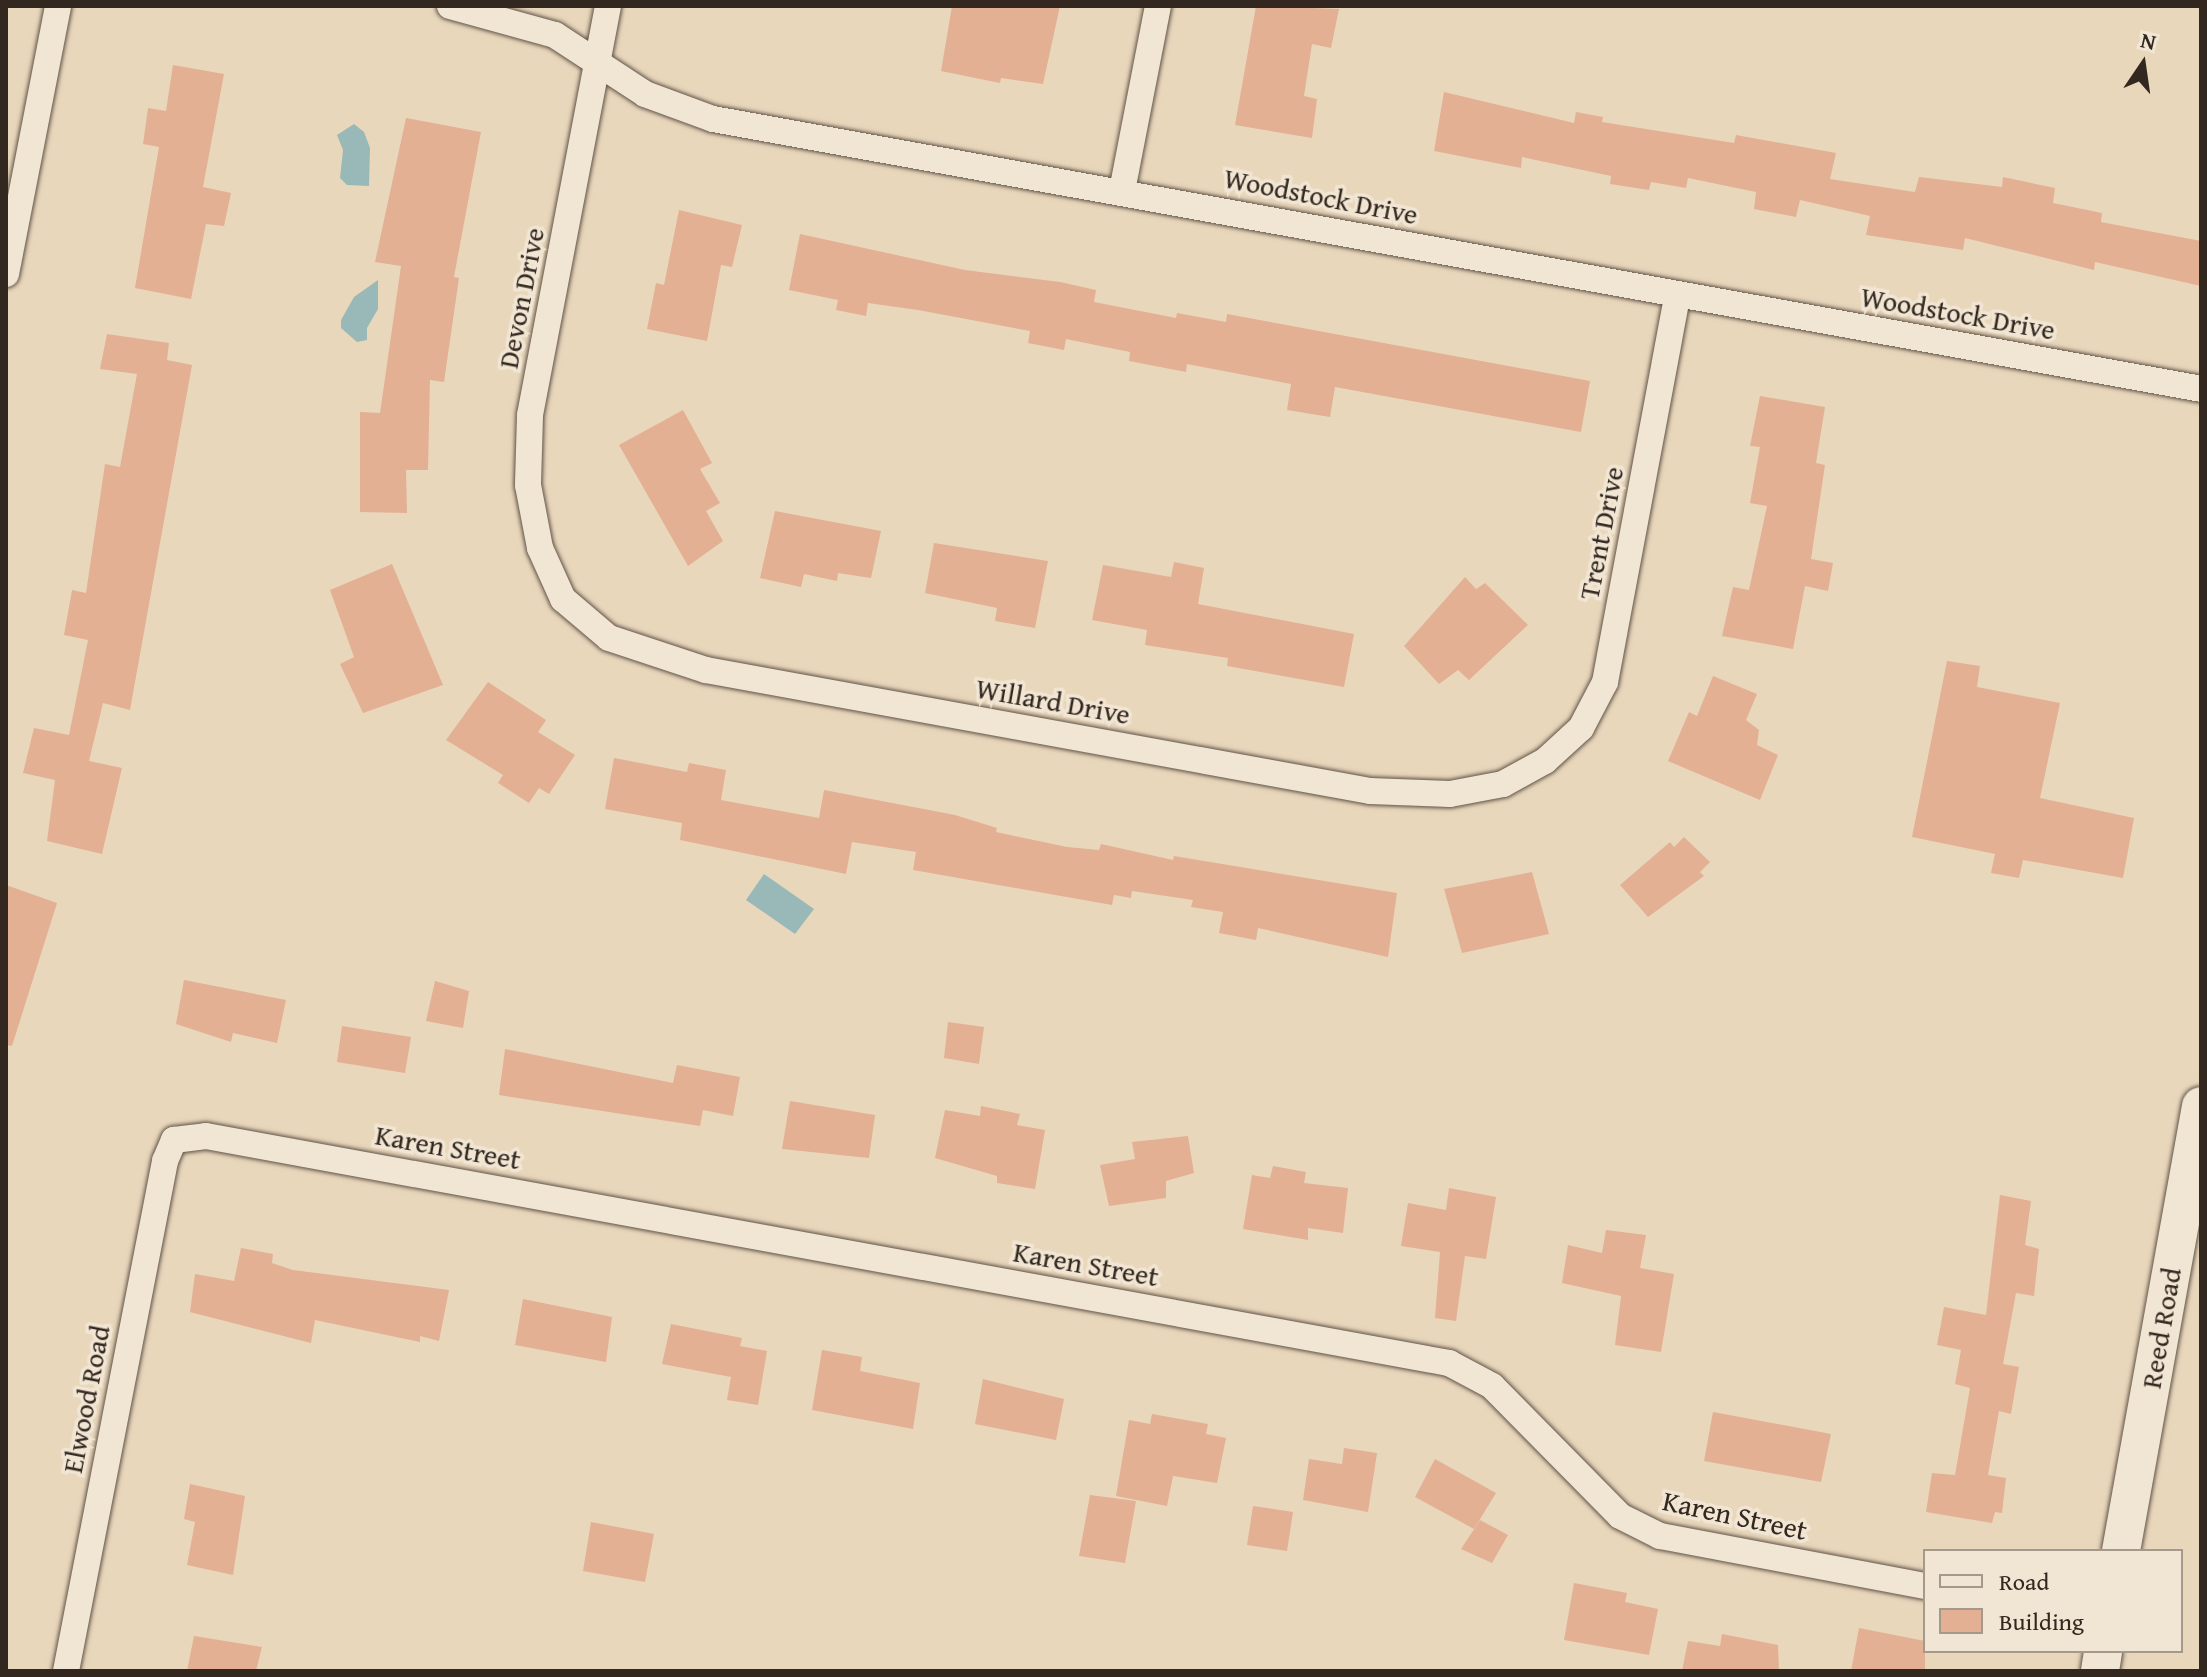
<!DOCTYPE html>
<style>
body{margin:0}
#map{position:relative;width:2207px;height:1677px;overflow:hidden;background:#e9d7bc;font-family:"Gentium Book Plus",serif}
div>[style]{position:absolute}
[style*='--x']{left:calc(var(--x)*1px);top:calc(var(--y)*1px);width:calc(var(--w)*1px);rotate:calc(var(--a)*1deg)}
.water>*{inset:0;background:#99b8b8}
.building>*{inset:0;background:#e3b093}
.roads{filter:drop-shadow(0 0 2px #605447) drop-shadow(0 0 2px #605447)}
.street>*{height:26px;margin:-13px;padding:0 13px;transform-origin:13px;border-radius:13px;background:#f1e5d3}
.secondary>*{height:38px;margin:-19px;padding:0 19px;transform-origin:19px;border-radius:19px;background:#f1e5d3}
span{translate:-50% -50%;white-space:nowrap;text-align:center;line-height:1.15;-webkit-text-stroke:7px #f1e5d3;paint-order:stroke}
.street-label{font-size:28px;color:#332820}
.frame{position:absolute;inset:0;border:8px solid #332820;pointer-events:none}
.legend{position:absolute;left:1923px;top:1549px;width:260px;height:104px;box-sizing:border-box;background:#f1e5d3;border:2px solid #a5998b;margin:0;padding:10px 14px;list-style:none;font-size:24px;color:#332820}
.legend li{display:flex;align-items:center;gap:16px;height:40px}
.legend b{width:40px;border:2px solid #a5998b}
.north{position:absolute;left:2103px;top:24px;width:80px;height:80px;-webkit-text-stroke:6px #f1e5d3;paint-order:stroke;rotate:13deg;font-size:22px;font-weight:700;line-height:32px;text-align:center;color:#332820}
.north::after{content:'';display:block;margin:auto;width:28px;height:36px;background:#332820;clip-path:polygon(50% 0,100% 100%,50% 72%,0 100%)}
</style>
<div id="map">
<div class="water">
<div style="clip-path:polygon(354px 124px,364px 132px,370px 148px,369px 186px,347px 185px,340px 178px,343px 150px,337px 135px)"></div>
<div style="clip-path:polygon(378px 280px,378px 309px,367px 328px,367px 340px,357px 342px,341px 328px,341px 320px,354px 297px)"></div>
<div style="clip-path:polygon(764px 874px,814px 909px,795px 934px,746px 900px)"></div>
</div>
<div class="building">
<div style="clip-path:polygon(952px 6px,1060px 6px,1043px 84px,1001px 78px,1000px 83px,941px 71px)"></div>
<div style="clip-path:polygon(1256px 6px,1339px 9px,1331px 48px,1312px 44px,1304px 96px,1317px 99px,1312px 138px,1235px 125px)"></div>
<div style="clip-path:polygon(173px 65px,224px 74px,203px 187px,231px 193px,224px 226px,206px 224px,191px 299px,135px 288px,159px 147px,143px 144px,148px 108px,166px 111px)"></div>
<div style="clip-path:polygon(1444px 92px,1574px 123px,1576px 112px,1603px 117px,1602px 122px,1734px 143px,1736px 135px,1836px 153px,1830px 179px,1915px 192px,1919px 177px,2002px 187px,2003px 177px,2055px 188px,2053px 203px,2102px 213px,2101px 222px,2201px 241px,2201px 286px,2095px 262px,2094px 270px,1965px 238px,1963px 250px,1866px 235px,1870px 216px,1800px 200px,1796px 217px,1754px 209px,1756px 192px,1688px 178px,1686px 188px,1651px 182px,1649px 190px,1610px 184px,1611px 176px,1522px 157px,1521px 168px,1434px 151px)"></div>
<div style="clip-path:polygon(406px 118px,481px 132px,454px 277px,459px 278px,444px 382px,430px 380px,428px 470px,406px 470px,407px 513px,360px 512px,360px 412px,380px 413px,401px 266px,375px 262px)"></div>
<div style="clip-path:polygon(679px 210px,742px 225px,732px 267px,721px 265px,707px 341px,647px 329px,656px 283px,664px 285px)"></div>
<div style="clip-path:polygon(800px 234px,965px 270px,1060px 282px,1096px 290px,1094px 302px,1176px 318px,1177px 313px,1226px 322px,1227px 314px,1590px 381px,1581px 432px,1335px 387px,1330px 417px,1287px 410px,1291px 384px,1187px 364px,1186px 372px,1129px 361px,1130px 352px,1066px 339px,1064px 350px,1028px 343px,1030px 331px,918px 310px,868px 303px,866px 316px,836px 310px,838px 300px,789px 290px)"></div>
<div style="clip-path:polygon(107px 334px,169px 343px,167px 360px,192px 365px,130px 710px,103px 703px,89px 761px,122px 768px,102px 854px,47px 841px,55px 780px,23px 773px,34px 728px,69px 735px,88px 640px,64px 635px,72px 590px,86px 593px,105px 464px,120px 467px,137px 374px,100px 369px)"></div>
<div style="clip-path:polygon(1760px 396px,1825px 407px,1816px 463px,1825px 465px,1811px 559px,1833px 563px,1828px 591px,1805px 586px,1793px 649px,1722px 636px,1733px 587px,1749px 590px,1767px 506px,1750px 503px,1760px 447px,1750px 446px)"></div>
<div style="clip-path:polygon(683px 410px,712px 463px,700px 469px,720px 503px,706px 511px,723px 541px,688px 566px,619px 445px)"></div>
<div style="clip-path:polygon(775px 511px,881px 531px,871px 578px,838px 573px,837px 581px,804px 574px,801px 587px,760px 578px)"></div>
<div style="clip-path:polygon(934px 543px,1048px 561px,1035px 628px,995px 621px,997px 608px,925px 593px)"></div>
<div style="clip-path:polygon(1174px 562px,1204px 568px,1198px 604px,1354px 634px,1344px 687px,1227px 666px,1228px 658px,1145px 645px,1147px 630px,1092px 620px,1103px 565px,1171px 577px)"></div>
<div style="clip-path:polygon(392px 564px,443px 685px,363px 713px,340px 664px,354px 657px,330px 590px)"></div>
<div style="clip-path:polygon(1465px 577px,1476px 589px,1485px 583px,1528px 625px,1469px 680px,1458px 670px,1439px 684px,1404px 646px)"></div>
<div style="clip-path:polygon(1947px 661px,1980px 666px,1977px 687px,2060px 703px,2040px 798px,2134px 818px,2123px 878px,2023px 860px,2019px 878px,1991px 873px,1995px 854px,1912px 837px)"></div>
<div style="clip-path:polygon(1713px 676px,1757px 694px,1746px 720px,1759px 730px,1757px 745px,1778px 755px,1760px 800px,1668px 761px,1689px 712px,1697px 716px)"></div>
<div style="clip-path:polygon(488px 682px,546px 720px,538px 732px,575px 755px,549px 794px,539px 788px,529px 803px,498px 783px,503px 775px,446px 740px)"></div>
<div style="clip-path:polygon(614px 758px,687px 772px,689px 763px,726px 770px,721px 800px,819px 818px,824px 790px,955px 815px,997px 828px,996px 832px,1067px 847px,1099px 850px,1101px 844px,1173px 860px,1174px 856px,1397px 893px,1388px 957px,1258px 928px,1256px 940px,1219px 933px,1223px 912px,1191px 907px,1193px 900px,1132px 891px,1131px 898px,1114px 895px,1112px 905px,913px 870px,916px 852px,852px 842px,846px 874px,680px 840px,682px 823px,605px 809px)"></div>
<div style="clip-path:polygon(1684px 837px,1710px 862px,1700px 872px,1704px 876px,1648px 917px,1620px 885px,1670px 842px,1674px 847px)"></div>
<div style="clip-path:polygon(1532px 872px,1549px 934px,1462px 953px,1444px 889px)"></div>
<div style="clip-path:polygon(6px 885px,57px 903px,12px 1046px,6px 1045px)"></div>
<div style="clip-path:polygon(184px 980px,286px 1000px,277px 1043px,233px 1033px,231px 1042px,176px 1024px)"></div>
<div style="clip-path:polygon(435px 981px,469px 991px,463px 1028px,426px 1021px)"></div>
<div style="clip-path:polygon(948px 1022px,984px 1027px,979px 1064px,944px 1058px)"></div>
<div style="clip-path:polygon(342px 1026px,411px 1037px,405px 1073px,337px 1062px)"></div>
<div style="clip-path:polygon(505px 1049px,673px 1083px,677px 1065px,740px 1077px,733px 1116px,703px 1110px,700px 1126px,499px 1095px)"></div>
<div style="clip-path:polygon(790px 1101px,875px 1115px,869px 1158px,782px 1149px)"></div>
<div style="clip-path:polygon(981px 1106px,1020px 1114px,1017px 1125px,1045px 1130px,1035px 1189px,997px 1183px,997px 1176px,935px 1158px,945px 1110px,980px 1116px)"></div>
<div style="clip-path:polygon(1188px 1136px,1194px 1173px,1166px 1181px,1166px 1198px,1109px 1206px,1100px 1165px,1135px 1159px,1132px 1142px)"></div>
<div style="clip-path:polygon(1273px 1166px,1306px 1172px,1304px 1183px,1348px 1188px,1343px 1233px,1308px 1228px,1308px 1240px,1243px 1229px,1252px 1175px,1270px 1178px)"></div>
<div style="clip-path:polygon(1449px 1188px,1496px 1197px,1486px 1259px,1465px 1256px,1456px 1321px,1435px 1318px,1440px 1252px,1401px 1246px,1408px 1203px,1446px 1210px)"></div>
<div style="clip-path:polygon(2000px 1195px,2031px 1201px,2025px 1245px,2039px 1249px,2034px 1296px,2016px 1293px,2003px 1364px,2019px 1367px,2011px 1414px,1999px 1411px,1988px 1475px,2006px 1478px,2002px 1513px,1995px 1512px,1992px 1523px,1926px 1512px,1932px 1473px,1955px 1475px,1970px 1388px,1955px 1384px,1961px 1350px,1937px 1345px,1944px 1307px,1986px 1315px)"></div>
<div style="clip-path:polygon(1606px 1230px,1646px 1235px,1640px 1268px,1674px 1274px,1661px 1352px,1615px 1345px,1621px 1296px,1562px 1283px,1568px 1245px,1602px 1253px)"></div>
<div style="clip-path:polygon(241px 1248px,273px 1254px,272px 1263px,293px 1270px,449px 1290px,439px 1341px,420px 1336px,420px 1342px,315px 1320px,311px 1343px,190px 1312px,195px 1274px,234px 1281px)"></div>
<div style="clip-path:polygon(523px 1299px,612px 1317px,606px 1362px,515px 1345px)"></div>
<div style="clip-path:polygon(671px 1324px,742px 1338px,740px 1346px,767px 1351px,758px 1405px,727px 1400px,731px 1377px,662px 1364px)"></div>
<div style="clip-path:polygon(822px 1350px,862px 1357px,860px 1371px,920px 1383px,913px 1429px,812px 1410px)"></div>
<div style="clip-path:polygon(983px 1379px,1064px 1399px,1056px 1440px,975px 1424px)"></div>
<div style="clip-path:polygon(1713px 1412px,1831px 1434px,1821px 1482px,1704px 1461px)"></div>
<div style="clip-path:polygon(1152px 1414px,1208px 1424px,1206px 1434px,1226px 1438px,1217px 1483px,1173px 1476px,1167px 1506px,1116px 1496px,1129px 1420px,1150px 1424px)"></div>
<div style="clip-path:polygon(1344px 1448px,1377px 1453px,1368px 1512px,1303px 1500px,1309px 1459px,1342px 1464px)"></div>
<div style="clip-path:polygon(1435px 1459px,1496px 1493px,1474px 1529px,1415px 1497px)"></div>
<div style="clip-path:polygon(190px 1484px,245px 1496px,233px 1575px,187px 1565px,195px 1522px,184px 1519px)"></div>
<div style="clip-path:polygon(1090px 1495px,1136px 1501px,1125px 1563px,1079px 1556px)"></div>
<div style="clip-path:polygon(1253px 1506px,1293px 1512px,1287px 1551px,1247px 1545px)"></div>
<div style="clip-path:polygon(1480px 1520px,1508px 1535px,1492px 1563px,1461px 1549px)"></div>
<div style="clip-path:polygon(591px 1522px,654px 1534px,645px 1582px,583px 1571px)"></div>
<div style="clip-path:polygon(1574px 1583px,1627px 1593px,1625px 1602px,1658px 1609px,1649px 1655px,1564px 1640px)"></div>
<div style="clip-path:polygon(1859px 1628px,1925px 1641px,1925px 1671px,1851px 1671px)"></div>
<div style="clip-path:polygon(1722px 1634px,1778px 1645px,1779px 1671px,1682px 1671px,1688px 1641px,1720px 1646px)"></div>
<div style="clip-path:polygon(194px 1636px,262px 1647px,256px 1671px,187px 1671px)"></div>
</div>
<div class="roads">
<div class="street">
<div style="--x:450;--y:6;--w:109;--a:15.4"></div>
<div style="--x:555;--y:35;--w:108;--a:33.2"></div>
<div style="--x:645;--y:94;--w:72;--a:20.2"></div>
<div style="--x:713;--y:119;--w:1512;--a:10.28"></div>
<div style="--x:608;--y:6;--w:417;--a:100.8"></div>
<div style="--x:530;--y:416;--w:69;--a:91.7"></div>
<div style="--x:528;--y:485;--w:64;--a:79.2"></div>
<div style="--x:540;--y:548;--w:56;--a:65.7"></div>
<div style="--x:563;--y:599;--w:60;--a:40.3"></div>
<div style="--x:609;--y:638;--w:102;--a:18.3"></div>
<div style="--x:706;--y:670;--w:675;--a:10.33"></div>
<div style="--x:1370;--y:791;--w:80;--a:2.1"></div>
<div style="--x:1450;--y:794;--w:54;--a:-10.7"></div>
<div style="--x:1503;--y:784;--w:48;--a:-28.7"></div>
<div style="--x:1545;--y:761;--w:49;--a:-42.5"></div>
<div style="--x:1581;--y:728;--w:52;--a:-62.4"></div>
<div style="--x:1605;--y:682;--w:393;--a:-79.4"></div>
<div style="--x:1122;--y:191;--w:188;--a:-79"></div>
<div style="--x:6;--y:274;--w:273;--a:-79"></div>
<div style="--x:66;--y:1671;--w:520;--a:-79.01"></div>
<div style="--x:165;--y:1161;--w:23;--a:-67"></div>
<div style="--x:174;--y:1140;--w:32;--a:-7"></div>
<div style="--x:206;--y:1136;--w:1264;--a:10.35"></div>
<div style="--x:1449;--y:1363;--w:49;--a:28.1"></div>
<div style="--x:1492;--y:1386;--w:182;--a:45.4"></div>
<div style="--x:1620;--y:1516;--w:45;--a:26.6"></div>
<div style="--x:1660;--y:1536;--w:270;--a:10.7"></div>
</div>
<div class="secondary">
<div style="--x:2121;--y:1551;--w:452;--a:-79.8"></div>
<div style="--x:2100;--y:1671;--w:20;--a:-81"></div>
</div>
</div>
<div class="street-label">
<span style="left:1321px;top:196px;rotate:11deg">Woodstock Drive</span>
<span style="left:521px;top:298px;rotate:-79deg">Devon Drive</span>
<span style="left:1958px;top:313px;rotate:10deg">Woodstock Drive</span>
<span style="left:1601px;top:533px;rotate:-79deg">Trent Drive</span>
<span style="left:1053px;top:701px;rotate:10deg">Willard Drive</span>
<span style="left:448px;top:1147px;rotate:10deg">Karen Street</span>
<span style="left:1086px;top:1264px;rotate:10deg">Karen Street</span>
<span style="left:2161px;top:1328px;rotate:-80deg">Reed Road</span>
<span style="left:86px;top:1399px;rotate:-79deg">Elwood Road</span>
<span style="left:1735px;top:1515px;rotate:12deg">Karen Street</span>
</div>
<div class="frame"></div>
<ul class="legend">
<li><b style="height:10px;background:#f1e5d3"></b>Road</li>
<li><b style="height:22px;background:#e3b093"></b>Building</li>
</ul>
<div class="north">N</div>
</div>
